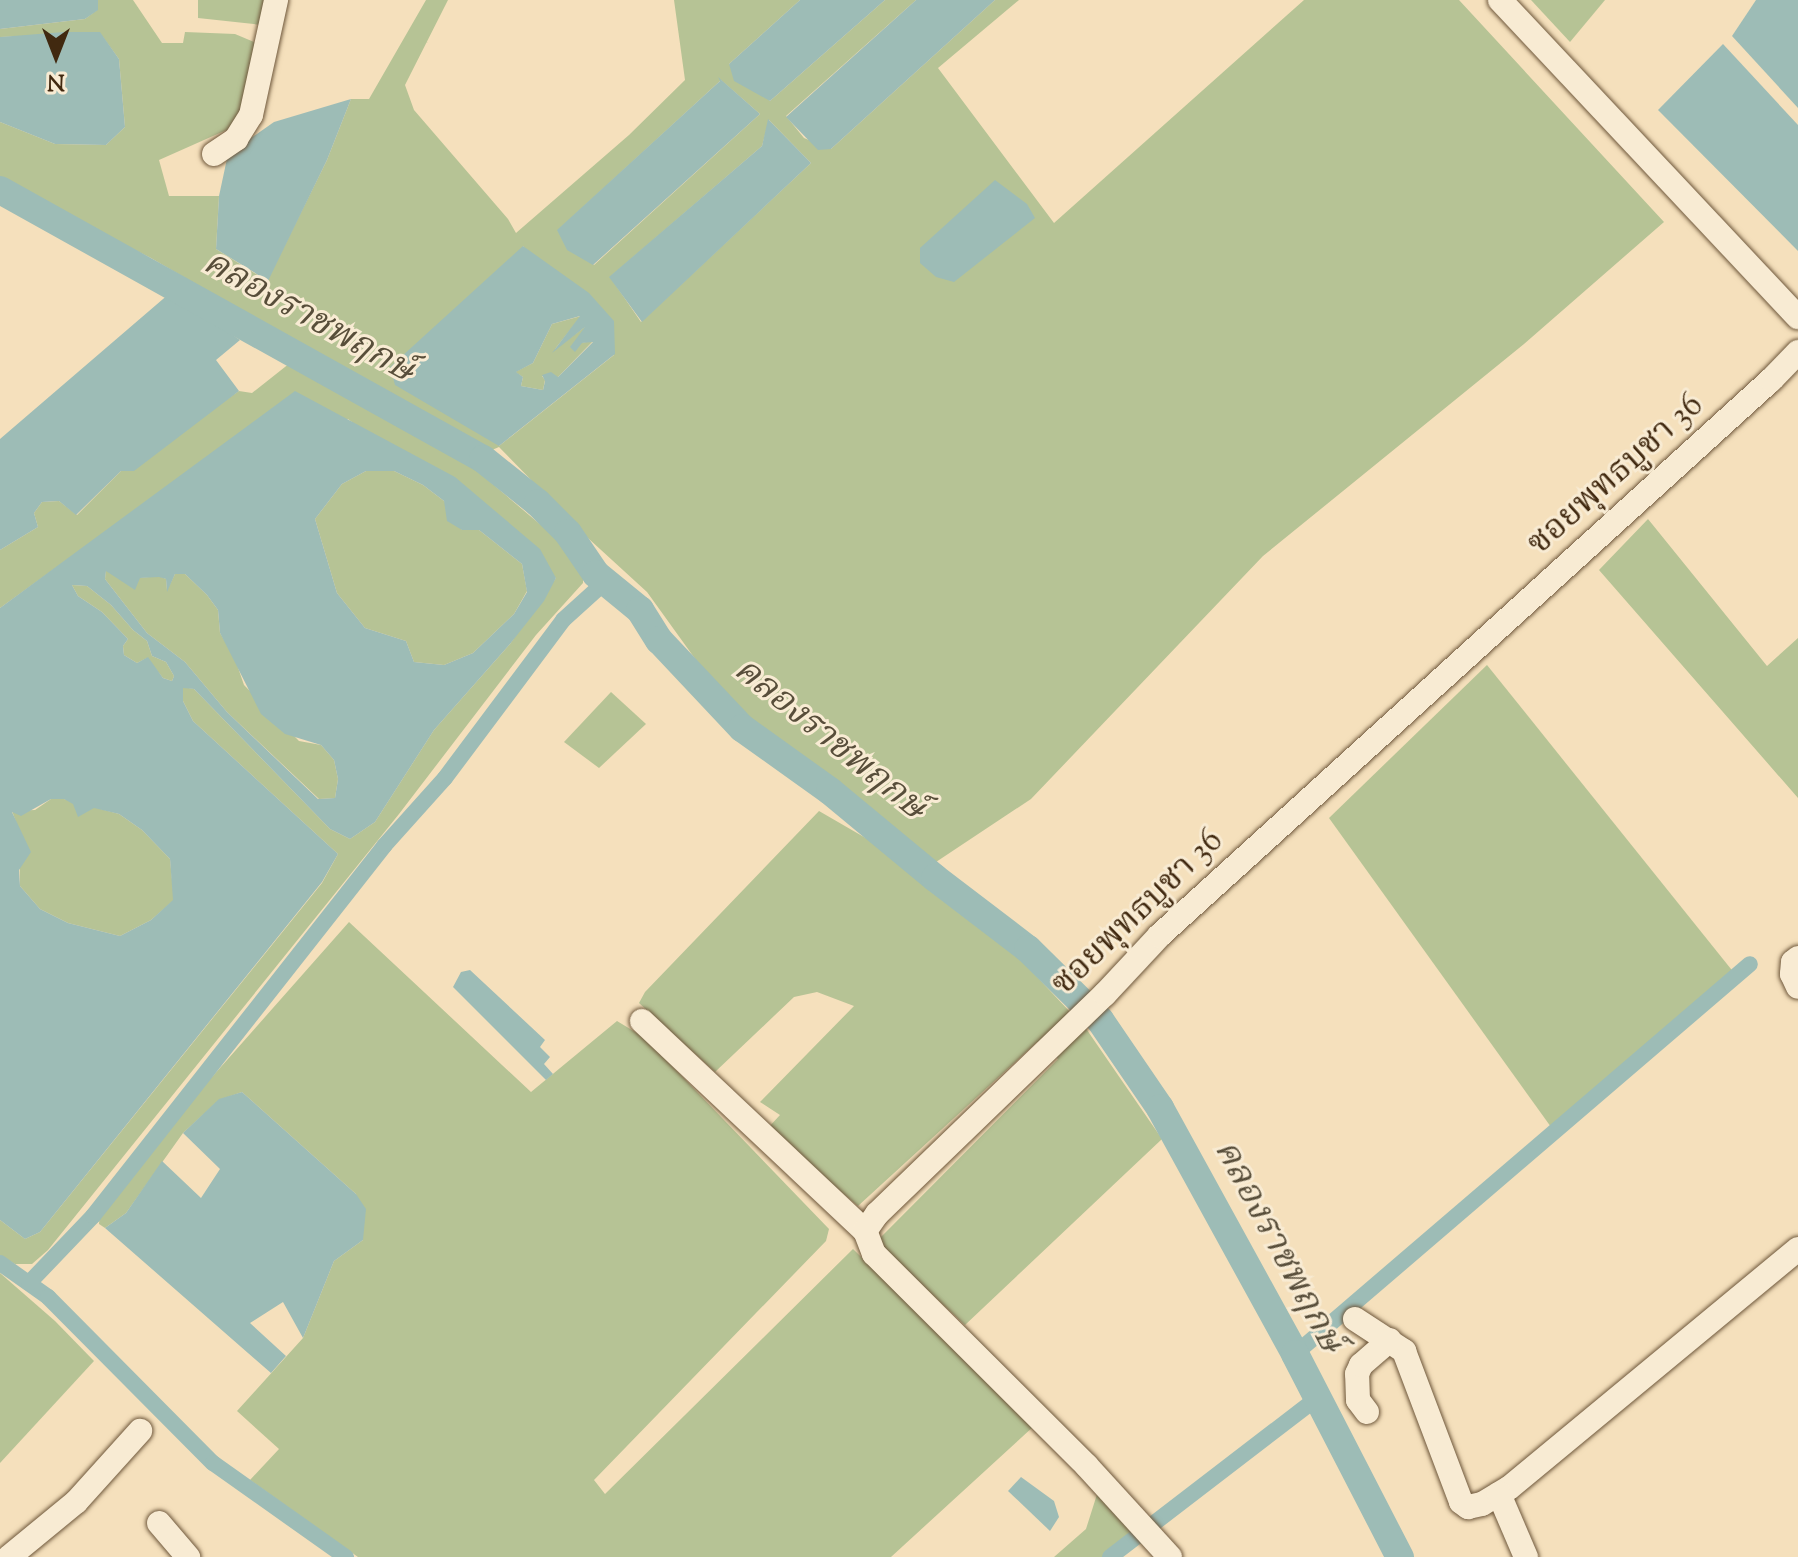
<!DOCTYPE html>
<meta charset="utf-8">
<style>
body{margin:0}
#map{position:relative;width:1798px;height:1557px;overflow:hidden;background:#f5e0bc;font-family:"Sorts Mill Goudy","Noto Serif Thai",serif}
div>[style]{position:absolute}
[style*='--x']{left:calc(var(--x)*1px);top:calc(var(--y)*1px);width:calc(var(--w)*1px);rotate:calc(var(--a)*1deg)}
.green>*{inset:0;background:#b6c395}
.water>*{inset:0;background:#9dbcb6}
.canal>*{height:16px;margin:-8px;padding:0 8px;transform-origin:8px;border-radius:8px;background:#9dbcb6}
.river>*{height:28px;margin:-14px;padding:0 14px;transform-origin:14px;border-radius:14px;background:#9dbcb6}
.roads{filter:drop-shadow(0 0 2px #6e573b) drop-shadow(0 0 2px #6e573b)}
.minor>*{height:24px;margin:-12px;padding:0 12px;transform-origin:12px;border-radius:12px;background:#f8ebd3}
span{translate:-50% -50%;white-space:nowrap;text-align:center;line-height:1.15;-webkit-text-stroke:6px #f8ebd3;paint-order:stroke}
.street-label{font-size:34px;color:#412910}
.water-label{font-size:36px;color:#584e3a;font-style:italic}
.north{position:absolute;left:16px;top:16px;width:80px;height:80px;-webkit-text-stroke:6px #f8ebd3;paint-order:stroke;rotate:180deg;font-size:22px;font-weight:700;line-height:32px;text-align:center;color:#412910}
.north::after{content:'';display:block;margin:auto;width:28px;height:36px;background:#412910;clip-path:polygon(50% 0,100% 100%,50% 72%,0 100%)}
</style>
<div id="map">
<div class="green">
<div style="clip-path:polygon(evenodd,98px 0,133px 0,162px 43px,183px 43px,185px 32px,235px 34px,254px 42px,254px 66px,240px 124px,159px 160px,169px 196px,219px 196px,216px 249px,267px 281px,327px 160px,351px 99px,369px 99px,426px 0,448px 0,405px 85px,414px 110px,508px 219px,516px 233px,629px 135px,685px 80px,674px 0,800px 0,729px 64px,770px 101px,885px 0,916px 0,786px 116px,804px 138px,831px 149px,995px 0,1019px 0,938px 68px,1054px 223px,1304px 0,1459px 0,1664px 222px,1524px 344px,1263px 556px,1031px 799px,936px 862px,772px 737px,714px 685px,647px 592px,589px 539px,499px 447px,485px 453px,151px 258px,0 183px,0 122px,55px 144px,106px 145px,125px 127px,119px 59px,100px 33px,0 37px,0 29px,85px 19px,97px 10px,98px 0,721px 80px,760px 114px,594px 265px,558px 230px,721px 80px,98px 0,769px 120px,811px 163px,641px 322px,610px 277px,762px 146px,769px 120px,98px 0,523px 246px,614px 355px,499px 446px,523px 246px)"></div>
<div style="clip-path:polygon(198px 0,267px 0,262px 25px,198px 18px)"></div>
<div style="clip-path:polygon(1531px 0,1605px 0,1570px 42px)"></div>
<div style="clip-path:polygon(581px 316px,555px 349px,589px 324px,582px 343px,594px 340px,558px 377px,542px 376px,545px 380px,543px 390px,521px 386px,523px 377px,515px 372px,533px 363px,552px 324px)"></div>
<div style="clip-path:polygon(290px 363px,321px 375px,463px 459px,575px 554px,583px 571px,583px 583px,536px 635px,399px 814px,48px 1250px,32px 1264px,15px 1264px,0 1255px,0 1220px,25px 1239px,40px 1232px,322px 883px,338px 854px,193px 721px,183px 701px,183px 687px,194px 689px,330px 829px,350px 839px,375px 822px,434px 730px,510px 644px,556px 578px,348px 419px,126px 517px,0 608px,0 550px,38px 527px,34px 513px,42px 502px,59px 501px,77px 515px,121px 471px,239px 391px,252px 393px)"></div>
<div style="clip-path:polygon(366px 471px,394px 471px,423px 485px,444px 501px,462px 530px,479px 530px,522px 564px,527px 591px,514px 614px,473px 653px,444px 665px,414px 662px,406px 641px,365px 628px,337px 593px,315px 519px,342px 484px)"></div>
<div style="clip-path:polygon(1648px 519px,1767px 666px,1798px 638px,1798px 798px,1599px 570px)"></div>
<div style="clip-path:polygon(106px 570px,139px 578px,159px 576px,166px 579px,167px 590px,175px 574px,185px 574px,207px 595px,218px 610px,220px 633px,234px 656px,244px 685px,299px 741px,321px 745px,334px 760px,338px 779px,335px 798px,319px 799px,227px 712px,185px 662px,147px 633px,105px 579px)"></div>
<div style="clip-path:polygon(72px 585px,87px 586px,111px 605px,133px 630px,147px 641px,152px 656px,166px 662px,174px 676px,172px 681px,163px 678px,147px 658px,137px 663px,124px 655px,123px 646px,128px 639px,102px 612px,78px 596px)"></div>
<div style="clip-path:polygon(1487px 665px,1735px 974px,1551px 1127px,1329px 818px)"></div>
<div style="clip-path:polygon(611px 692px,646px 724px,599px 768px,564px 742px)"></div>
<div style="clip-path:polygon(51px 799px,64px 799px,119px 814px,142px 830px,170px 859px,174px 900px,151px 920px,120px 936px,68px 923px,40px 909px,20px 886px,19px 830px,12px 811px,35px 810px)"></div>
<div style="clip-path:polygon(819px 811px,876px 844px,1022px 961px,1087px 1030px,1162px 1139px,965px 1325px,887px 1253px,880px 1238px,1058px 1059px,1037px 1042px,858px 1206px,767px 1129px,780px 1115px,760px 1102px,854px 1006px,817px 992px,794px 997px,715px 1072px,639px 1003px,645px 992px)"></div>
<div style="clip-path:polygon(349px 922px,531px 1092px,617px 1021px,645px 1038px,829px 1229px,826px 1241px,594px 1480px,605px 1494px,853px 1249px,1034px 1426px,891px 1557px,358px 1557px,250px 1480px,279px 1449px,237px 1411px,303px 1338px,334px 1261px,363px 1240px,356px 1194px,242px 1092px,219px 1100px,183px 1133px,126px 1213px,105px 1228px,99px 1224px,100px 1212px,151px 1146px)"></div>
<div style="clip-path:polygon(0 1273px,55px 1321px,94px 1361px,0 1463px)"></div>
<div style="clip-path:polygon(1099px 1488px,1139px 1529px,1102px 1557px,1054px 1557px,1086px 1529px)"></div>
</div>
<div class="water">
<div style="clip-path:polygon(0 0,98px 0,98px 10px,85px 19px,0 29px)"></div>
<div style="clip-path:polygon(800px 0,885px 0,770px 101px,734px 81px,729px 64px)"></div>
<div style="clip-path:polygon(916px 0,995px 0,831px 149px,818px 150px,786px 117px)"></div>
<div style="clip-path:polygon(1756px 0,1798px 0,1798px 108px,1732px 36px)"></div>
<div style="clip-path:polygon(64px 32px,100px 32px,119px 59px,125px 127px,106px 145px,55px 144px,0 122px,0 37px)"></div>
<div style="clip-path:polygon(1723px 44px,1798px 125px,1798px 251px,1658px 110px)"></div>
<div style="clip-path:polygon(718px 77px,760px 114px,593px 265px,567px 250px,557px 230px,720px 81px)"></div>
<div style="clip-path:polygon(351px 99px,327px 160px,268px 281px,216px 249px,219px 196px,228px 154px,274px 122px)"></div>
<div style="clip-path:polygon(768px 119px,811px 163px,642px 322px,609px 277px,762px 146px)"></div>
<div style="clip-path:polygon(995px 180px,1027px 204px,1035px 218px,954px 282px,936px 277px,920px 263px,920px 248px)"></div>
<div style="clip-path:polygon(evenodd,523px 246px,589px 293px,614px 321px,615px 354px,499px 446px,395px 385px,390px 367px,523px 246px,580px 316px,552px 353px,585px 327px,570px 347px,575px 352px,582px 343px,593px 342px,558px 377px,551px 372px,542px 375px,545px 381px,543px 390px,521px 386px,523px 377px,516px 372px,533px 363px,552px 324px,580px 316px)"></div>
<div style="clip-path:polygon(170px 293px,240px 340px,216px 360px,239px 391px,134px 471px,121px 471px,76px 515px,59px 501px,42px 502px,34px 513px,38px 527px,0 550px,0 439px)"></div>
<div style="clip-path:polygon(evenodd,295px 391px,455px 477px,540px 549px,556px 578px,544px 601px,510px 644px,434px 730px,375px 822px,350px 839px,330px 829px,194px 689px,183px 688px,183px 701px,193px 721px,338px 854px,322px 882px,40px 1232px,25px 1239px,0 1220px,0 608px,295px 391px,366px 471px,394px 471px,423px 485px,444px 501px,447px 521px,462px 530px,479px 530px,522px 564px,527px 592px,514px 614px,473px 653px,444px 665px,414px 662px,406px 641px,365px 628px,337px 593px,315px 519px,342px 484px,366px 471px,295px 391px,106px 571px,135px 590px,140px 578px,159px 577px,166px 579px,167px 592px,175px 574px,185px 574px,207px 595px,218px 610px,220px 633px,261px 714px,285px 734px,321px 745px,334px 760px,338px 779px,335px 798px,318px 799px,227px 712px,185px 662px,147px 633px,105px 579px,106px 571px,295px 391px,72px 585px,87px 586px,111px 605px,133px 630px,147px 641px,152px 656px,166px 662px,174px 676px,172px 681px,163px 678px,148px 657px,137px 663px,124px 655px,123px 646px,128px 639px,102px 612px,78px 596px,72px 585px,295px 391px,51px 799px,64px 799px,73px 804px,78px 817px,94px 808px,119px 814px,142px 830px,170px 859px,173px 900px,151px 920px,120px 936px,68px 923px,40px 909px,20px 886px,19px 870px,31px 852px,12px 812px,21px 816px,51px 799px)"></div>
<div style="clip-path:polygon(470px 970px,545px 1040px,540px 1047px,550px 1057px,544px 1064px,553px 1074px,546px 1080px,453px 987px,461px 972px)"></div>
<div style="clip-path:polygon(242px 1092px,356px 1194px,366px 1209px,363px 1240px,334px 1261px,303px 1338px,283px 1302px,250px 1323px,286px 1356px,271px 1373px,105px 1228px,126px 1213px,162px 1161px,201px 1198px,220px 1169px,183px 1133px,219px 1099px)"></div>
<div style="clip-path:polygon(1021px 1477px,1054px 1501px,1059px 1517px,1050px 1531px,1008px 1491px)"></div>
</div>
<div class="canal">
<div style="--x:0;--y:1263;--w:59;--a:35.3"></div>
<div style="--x:48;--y:1297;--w:234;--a:45.2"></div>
<div style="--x:213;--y:1463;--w:163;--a:35.3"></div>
<div style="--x:29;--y:1283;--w:93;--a:-46.3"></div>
<div style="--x:93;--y:1216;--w:471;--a:-51.8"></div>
<div style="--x:384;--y:846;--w:91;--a:-48.1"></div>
<div style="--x:445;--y:778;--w:197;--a:-53.2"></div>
<div style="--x:563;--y:620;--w:57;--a:-42.1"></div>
<div style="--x:1295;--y:1354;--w:599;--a:-40.6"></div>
<div style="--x:1110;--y:1557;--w:261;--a:-37.5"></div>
</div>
<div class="river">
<div style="--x:0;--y:190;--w:553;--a:29.12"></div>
<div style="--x:483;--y:459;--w:70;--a:38.7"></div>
<div style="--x:538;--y:503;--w:42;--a:45"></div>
<div style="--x:568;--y:533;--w:50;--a:55.7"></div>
<div style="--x:596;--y:574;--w:57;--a:39.3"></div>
<div style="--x:640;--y:610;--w:36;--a:58"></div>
<div style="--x:659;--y:640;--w:121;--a:46.7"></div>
<div style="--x:742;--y:728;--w:108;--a:35.6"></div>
<div style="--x:830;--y:791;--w:136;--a:39.6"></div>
<div style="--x:935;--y:878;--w:117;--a:37.4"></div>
<div style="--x:1028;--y:949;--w:101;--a:44.6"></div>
<div style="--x:1100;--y:1020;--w:107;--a:55.7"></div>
<div style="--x:1160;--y:1108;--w:281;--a:61.2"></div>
<div style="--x:1295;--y:1354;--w:229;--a:62.7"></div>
</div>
<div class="roads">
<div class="minor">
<div style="--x:1500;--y:0;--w:435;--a:46.8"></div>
<div style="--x:214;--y:154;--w:27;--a:-34"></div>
<div style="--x:236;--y:139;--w:28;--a:-58"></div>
<div style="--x:251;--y:115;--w:118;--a:-77.7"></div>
<div style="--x:1798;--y:958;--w:6;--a:141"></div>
<div style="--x:1793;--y:962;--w:12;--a:95"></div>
<div style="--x:1792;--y:974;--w:14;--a:65"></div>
<div style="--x:642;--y:1021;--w:306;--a:43.3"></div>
<div style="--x:1355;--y:1319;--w:59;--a:33.1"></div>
<div style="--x:1404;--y:1351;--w:161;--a:69.3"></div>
<div style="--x:1461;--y:1502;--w:9;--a:36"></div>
<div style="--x:1468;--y:1507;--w:14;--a:-12"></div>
<div style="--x:1482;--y:1504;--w:31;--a:-31"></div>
<div style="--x:1509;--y:1488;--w:375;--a:-39.6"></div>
<div style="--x:1367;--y:1412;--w:15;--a:-127"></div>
<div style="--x:1358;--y:1400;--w:26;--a:-92"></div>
<div style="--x:1357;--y:1374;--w:10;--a:-66"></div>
<div style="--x:1361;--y:1365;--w:38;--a:-41"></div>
<div style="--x:1499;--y:1494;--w:69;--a:66.8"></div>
<div style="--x:159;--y:1523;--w:45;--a:49.5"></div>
<div style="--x:9;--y:1557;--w:87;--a:-39.4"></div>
<div style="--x:76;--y:1502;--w:96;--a:-48"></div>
<div style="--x:1170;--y:1557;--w:123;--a:-132.4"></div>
<div style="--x:1087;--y:1466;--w:301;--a:-135.1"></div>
<div style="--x:874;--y:1254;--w:25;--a:-111"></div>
<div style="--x:865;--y:1231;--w:21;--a:-55"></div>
<div style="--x:877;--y:1214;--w:317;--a:-44"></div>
<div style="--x:1105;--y:994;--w:79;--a:-47"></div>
<div style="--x:1159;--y:936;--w:827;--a:-42.26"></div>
<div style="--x:1771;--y:380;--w:39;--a:-46"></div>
</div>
</div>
<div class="street-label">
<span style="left:1616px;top:475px;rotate:-42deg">ซอยพุทธบูชา 36</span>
<span style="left:1138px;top:913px;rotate:-44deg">ซอยพุทธบูชา 36</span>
</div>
<div class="water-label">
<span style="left:308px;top:318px;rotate:29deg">คลองราชพฤกษ์</span>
<span style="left:829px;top:740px;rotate:39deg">คลองราชพฤกษ์</span>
<span style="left:1277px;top:1247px;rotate:62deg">คลองราชพฤกษ์</span>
</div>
<div class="north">N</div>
</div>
